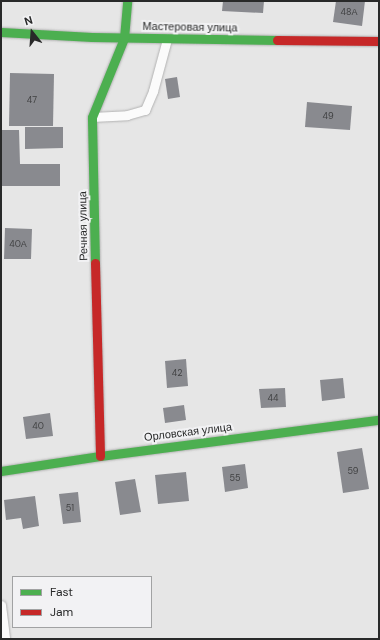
<!DOCTYPE html>
<meta charset="utf-8">
<style>
body{margin:0}
#map{position:relative;width:380px;height:640px;overflow:hidden;background:#e6e6e6;font-family:"DM Sans",sans-serif}
div>[style]{position:absolute}
[style*='--x']{left:calc(var(--x)*1px);top:calc(var(--y)*1px);width:calc(var(--w)*1px);rotate:calc(var(--a)*1deg)}
.building>*{inset:0;background:#898a8f}
.roads{filter:drop-shadow(0 0 1px #b2b2b2) drop-shadow(0 0 1px #b2b2b2)}
.lane>*{height:9px;margin:-4.5px;padding:0 4.5px;transform-origin:4.5px;border-radius:4.5px;background:#fbfbfb}
.fast>*{height:9px;margin:-4.5px;padding:0 4.5px;transform-origin:4.5px;border-radius:4.5px;background:#4caf50}
.jam>*{height:9px;margin:-4.5px;padding:0 4.5px;transform-origin:4.5px;border-radius:4.5px;background:#c62828}
span{translate:-50% -50%;white-space:nowrap;text-align:center;line-height:1.15;-webkit-text-stroke:4px #f2f2f4;paint-order:stroke}
.number-label{font-size:9px;color:#404142}
.number-label span{-webkit-text-stroke-width:0}
.street-label{font-size:11px;color:#282929}
.frame{position:absolute;inset:0;border:2px solid #282929;pointer-events:none}
.legend{position:absolute;left:12px;top:576px;width:140px;height:52px;box-sizing:border-box;background:#f2f2f4;border:1px solid #a1a2a3;margin:0;padding:5px 7px;list-style:none;font-size:12px;color:#282929}
.legend li{display:flex;align-items:center;gap:8px;height:20px}
.legend b{width:20px;border:1px solid #a1a2a3}
.north{position:absolute;left:12px;top:12px;width:40px;height:40px;-webkit-text-stroke:3px #f2f2f4;paint-order:stroke;rotate:343deg;font-size:11px;font-weight:700;line-height:16px;text-align:center;color:#282929}
.north::after{content:'';display:block;margin:auto;width:14px;height:18px;background:#282929;clip-path:polygon(50% 0,100% 100%,50% 72%,0 100%)}
</style>
<div id="map">
<div class="building">
<div style="clip-path:polygon(223px 1px,264px 1px,263px 13px,222px 11px)"></div>
<div style="clip-path:polygon(336px 1px,365px 1px,362px 26px,333px 22px)"></div>
<div style="clip-path:polygon(10px 73px,54px 74px,53px 126px,9px 126px)"></div>
<div style="clip-path:polygon(177px 77px,180px 97px,168px 99px,165px 79px)"></div>
<div style="clip-path:polygon(307px 102px,352px 106px,350px 130px,305px 127px)"></div>
<div style="clip-path:polygon(25px 127px,63px 127px,63px 148px,25px 149px)"></div>
<div style="clip-path:polygon(1px 130px,19px 130px,20px 164px,60px 164px,60px 186px,1px 186px)"></div>
<div style="clip-path:polygon(5px 228px,32px 229px,31px 259px,4px 259px)"></div>
<div style="clip-path:polygon(186px 359px,188px 386px,167px 388px,165px 361px)"></div>
<div style="clip-path:polygon(343px 378px,345px 398px,322px 401px,320px 380px)"></div>
<div style="clip-path:polygon(285px 388px,286px 407px,261px 408px,259px 389px)"></div>
<div style="clip-path:polygon(184px 405px,186px 420px,165px 423px,163px 408px)"></div>
<div style="clip-path:polygon(50px 413px,53px 436px,26px 439px,23px 417px)"></div>
<div style="clip-path:polygon(362px 448px,369px 489px,343px 493px,337px 452px)"></div>
<div style="clip-path:polygon(245px 464px,248px 488px,225px 492px,222px 467px)"></div>
<div style="clip-path:polygon(186px 472px,189px 501px,158px 504px,155px 475px)"></div>
<div style="clip-path:polygon(135px 479px,141px 512px,120px 515px,115px 482px)"></div>
<div style="clip-path:polygon(78px 492px,81px 522px,63px 524px,59px 494px)"></div>
<div style="clip-path:polygon(35px 496px,39px 526px,23px 529px,21px 518px,6px 520px,4px 500px)"></div>
</div>
<div class="roads">
<div class="lane">
<div style="--x:92;--y:117;--w:35;--a:-3"></div>
<div style="--x:127;--y:115;--w:19;--a:-16"></div>
<div style="--x:145;--y:110;--w:21;--a:-67"></div>
<div style="--x:153;--y:91;--w:54;--a:-74.9"></div>
<div style="--x:1;--y:605;--w:34;--a:83"></div>
</div>
<div class="fast">
<div style="--x:1;--y:32;--w:91;--a:3.1"></div>
<div style="--x:92;--y:37;--w:185;--a:0.9"></div>
<div style="--x:95;--y:263;--w:146;--a:-91.2"></div>
<div style="--x:92;--y:117;--w:85;--a:-67.9"></div>
<div style="--x:124;--y:38;--w:37;--a:-85"></div>
<div style="--x:1;--y:471;--w:100;--a:-8.6"></div>
<div style="--x:100;--y:456;--w:281;--a:-7.4"></div>
</div>
<div class="jam">
<div style="--x:277;--y:40;--w:102;--a:0.6"></div>
<div style="--x:95;--y:263;--w:193;--a:88.5"></div>
</div>
</div>
<div class="number-label">
<span style="left:349px;top:12px">48А</span>
<span style="left:32px;top:100px">47</span>
<span style="left:328px;top:116px">49</span>
<span style="left:18px;top:244px">40А</span>
<span style="left:177px;top:373px">42</span>
<span style="left:273px;top:398px">44</span>
<span style="left:38px;top:426px">40</span>
<span style="left:353px;top:471px">59</span>
<span style="left:235px;top:478px">55</span>
<span style="left:70px;top:508px">51</span>
</div>
<div class="street-label">
<span style="left:190px;top:27px;rotate:1deg">Мастеровая улица</span>
<span style="left:83px;top:226px;rotate:-91deg">Речная улица</span>
<span style="left:188px;top:432px;rotate:-7deg">Орловская улица</span>
</div>
<div class="frame"></div>
<ul class="legend">
<li><b style="height:5px;background:#4caf50"></b>Fast</li>
<li><b style="height:5px;background:#c62828"></b>Jam</li>
</ul>
<div class="north">N</div>
</div>
